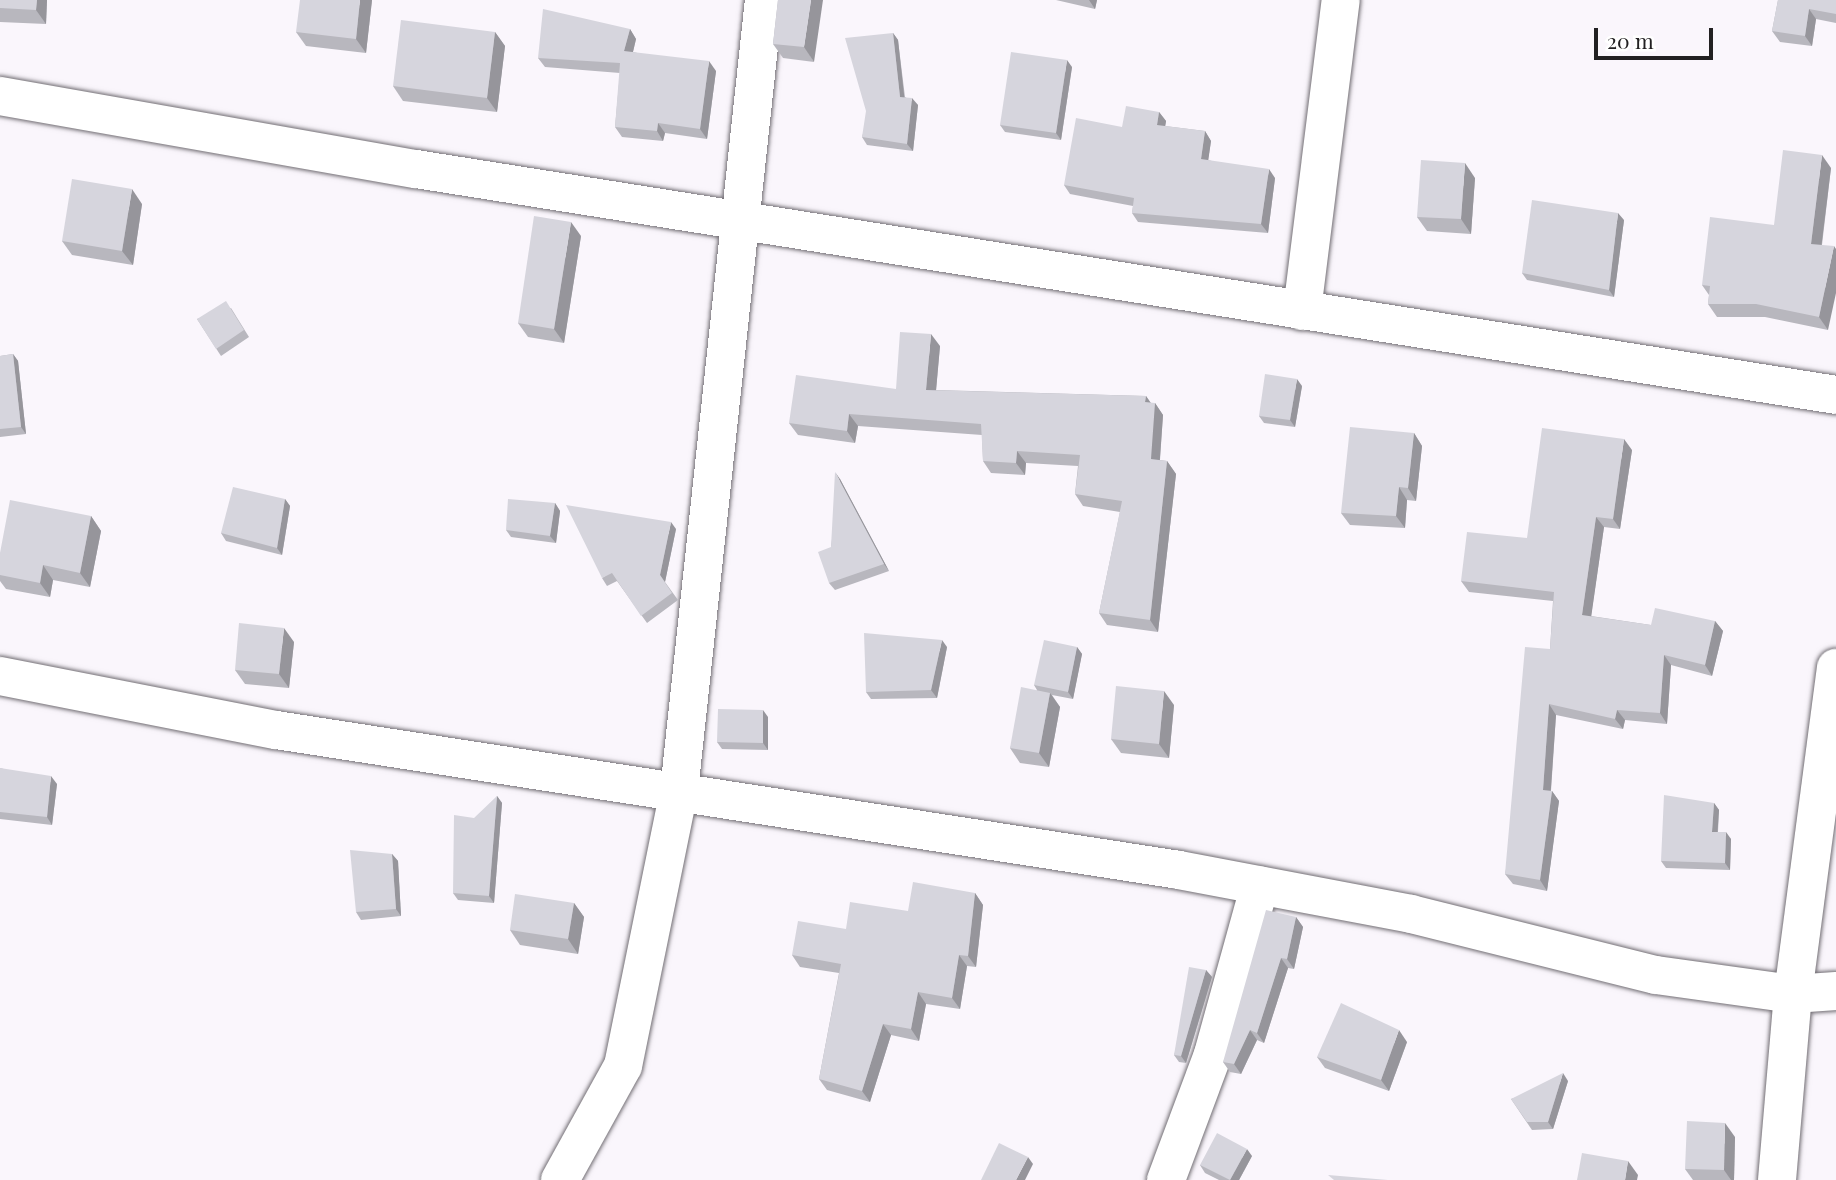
<!DOCTYPE html>
<style>
body{margin:0}
#map{position:relative;width:1836px;height:1180px;overflow:hidden;background:#faf6fc;font-family:"Playfair Display",serif}
div>[style]{position:absolute}
[style*='--x']{left:calc(var(--x)*1px);top:calc(var(--y)*1px);width:calc(var(--w)*1px);rotate:calc(var(--a)*1deg)}
.roads{filter:drop-shadow(0 0 2px #726e74) drop-shadow(0 0 2px #726e74)}
.street>*{height:38px;margin:-19px;padding:0 19px;transform-origin:19px;border-radius:19px;background:#fff}
.wall>*{inset:0;background:#b8b7be}
.shaded-wall>*{inset:0;background:#96959b}
.building>*{inset:0;background:#d6d5dd}
span{translate:-50% -50%;white-space:nowrap;text-align:center;line-height:1.15;-webkit-text-stroke:6px #fff;paint-order:stroke}
.scale{position:absolute;left:1594px;top:28px;width:119px;height:32px;box-sizing:border-box;border:4px solid #222022;border-top:0;padding-left:9px;font-size:21px;line-height:24px;white-space:nowrap;color:#222022;-webkit-text-stroke:5px #fff;paint-order:stroke}
</style>
<div id="map">
<div class="roads">
<div class="street">
<div style="--x:0;--y:96;--w:422;--a:10"></div>
<div style="--x:416;--y:169;--w:1438;--a:9.04"></div>
<div style="--x:1302;--y:311;--w:313;--a:-82.9"></div>
<div style="--x:0;--y:676;--w:281;--a:11.1"></div>
<div style="--x:276;--y:730;--w:914;--a:8.81"></div>
<div style="--x:1179;--y:870;--w:236;--a:10.7"></div>
<div style="--x:1411;--y:914;--w:252;--a:14"></div>
<div style="--x:1656;--y:975;--w:138;--a:7.9"></div>
<div style="--x:1793;--y:994;--w:43;--a:-4"></div>
<div style="--x:560;--y:1180;--w:130;--a:-61.1"></div>
<div style="--x:623;--y:1066;--w:281;--a:-78.5"></div>
<div style="--x:679;--y:791;--w:796;--a:-83.87"></div>
<div style="--x:1166;--y:1180;--w:134;--a:-69.5"></div>
<div style="--x:1213;--y:1054;--w:175;--a:-74.5"></div>
<div style="--x:1777;--y:1180;--w:187;--a:-85.1"></div>
<div style="--x:1793;--y:994;--w:329;--a:-82.5"></div>
</div>
</div>
<div class="wall">
<div style="clip-path:polygon(0 0,47px 0,46px 24px,0 22px)"></div>
<div style="clip-path:polygon(372px 0,366px 53px,306px 46px,296px 32px)"></div>
<div style="clip-path:polygon(778px 0,814px 62px,783px 58px,773px 44px)"></div>
<div style="clip-path:polygon(1056px 0,1097px 0,1095px 9px)"></div>
<div style="clip-path:polygon(1778px 0,1836px 0,1836px 23px,1816px 19px,1812px 46px,1780px 42px,1772px 31px)"></div>
<div style="clip-path:polygon(630px 29px,636px 39px,633px 52px,716px 71px,707px 139px,665px 133px,663px 141px,622px 137px,615px 127px,620px 73px,545px 67px,538px 58px)"></div>
<div style="clip-path:polygon(495px 32px,505px 46px,497px 112px,403px 101px,393px 86px)"></div>
<div style="clip-path:polygon(893px 33px,898px 40px,905px 97px,918px 105px,913px 151px,867px 145px,862px 137px)"></div>
<div style="clip-path:polygon(1072px 67px,1061px 140px,1005px 132px,1000px 125px)"></div>
<div style="clip-path:polygon(1159px 112px,1166px 121px,1165px 126px,1205px 131px,1211px 141px,1208px 160px,1275px 178px,1268px 233px,1138px 222px,1132px 213px,1133px 206px,1070px 194px,1064px 185px,1122px 127px)"></div>
<div style="clip-path:polygon(1831px 168px,1822px 245px,1828px 330px,1765px 317px,1717px 317px,1708px 304px,1709px 295px,1702px 285px,1774px 225px)"></div>
<div style="clip-path:polygon(1475px 178px,1471px 234px,1427px 231px,1417px 217px)"></div>
<div style="clip-path:polygon(142px 204px,133px 265px,72px 255px,62px 241px)"></div>
<div style="clip-path:polygon(1624px 220px,1614px 297px,1527px 280px,1522px 273px)"></div>
<div style="clip-path:polygon(581px 236px,564px 343px,528px 337px,518px 323px)"></div>
<div style="clip-path:polygon(231px 308px,249px 337px,221px 356px,197px 319px)"></div>
<div style="clip-path:polygon(940px 346px,936px 390px,1146px 396px,1151px 403px,1155px 403px,1163px 415px,1160px 460px,1167px 461px,1176px 474px,1158px 632px,1107px 625px,1099px 613px,1120px 512px,1083px 506px,1075px 494px,1078px 466px,1026px 463px,1025px 475px,991px 473px,983px 461px,982px 435px,858px 426px,855px 443px,798px 435px,789px 423px,896px 389px)"></div>
<div style="clip-path:polygon(13px 354px,18px 361px,26px 434px,0 437px,0 356px)"></div>
<div style="clip-path:polygon(1302px 386px,1295px 427px,1264px 423px,1259px 416px)"></div>
<div style="clip-path:polygon(1414px 433px,1422px 446px,1416px 501px,1407px 500px,1405px 528px,1350px 525px,1341px 513px)"></div>
<div style="clip-path:polygon(1632px 450px,1620px 529px,1604px 527px,1591px 616px,1651px 625px,1715px 621px,1723px 631px,1712px 676px,1671px 665px,1667px 724px,1625px 720px,1623px 729px,1556px 715px,1551px 791px,1552px 791px,1559px 801px,1547px 891px,1513px 884px,1505px 874px,1550px 649px,1553px 601px,1469px 592px,1461px 581px,1527px 538px)"></div>
<div style="clip-path:polygon(840px 479px,889px 571px,835px 590px,829px 583px,831px 547px)"></div>
<div style="clip-path:polygon(285px 499px,290px 506px,282px 555px,226px 541px,221px 533px)"></div>
<div style="clip-path:polygon(555px 503px,560px 511px,556px 543px,511px 537px,506px 530px)"></div>
<div style="clip-path:polygon(91px 516px,101px 531px,90px 587px,53px 580px,50px 597px,6px 589px,0 581px,0 553px)"></div>
<div style="clip-path:polygon(676px 529px,665px 582px,678px 600px,647px 623px,617px 581px,607px 586px,602px 578px)"></div>
<div style="clip-path:polygon(294px 642px,289px 688px,245px 684px,235px 670px)"></div>
<div style="clip-path:polygon(947px 647px,937px 698px,871px 699px,866px 692px)"></div>
<div style="clip-path:polygon(1077px 647px,1082px 654px,1073px 699px,1052px 695px,1060px 707px,1049px 767px,1020px 763px,1010px 748px,1037px 690px,1034px 685px)"></div>
<div style="clip-path:polygon(1174px 705px,1169px 758px,1121px 753px,1111px 739px)"></div>
<div style="clip-path:polygon(768px 717px,768px 750px,722px 749px,717px 742px)"></div>
<div style="clip-path:polygon(0 768px,57px 784px,52px 825px,0 819px)"></div>
<div style="clip-path:polygon(497px 796px,502px 803px,494px 903px,458px 900px,453px 893px)"></div>
<div style="clip-path:polygon(1714px 803px,1719px 810px,1718px 832px,1731px 839px,1730px 870px,1666px 868px,1661px 861px)"></div>
<div style="clip-path:polygon(392px 854px,398px 861px,401px 916px,361px 920px,356px 912px)"></div>
<div style="clip-path:polygon(975px 893px,983px 905px,976px 967px,967px 966px,960px 1009px,926px 1004px,919px 1041px,891px 1035px,870px 1102px,827px 1090px,819px 1079px,839px 973px,800px 967px,792px 955px,846px 929px)"></div>
<div style="clip-path:polygon(574px 903px,584px 917px,578px 954px,520px 945px,510px 930px)"></div>
<div style="clip-path:polygon(1296px 917px,1303px 927px,1294px 969px,1288px 968px,1264px 1043px,1257px 1040px,1241px 1074px,1230px 1072px,1223px 1062px)"></div>
<div style="clip-path:polygon(1206px 970px,1212px 977px,1186px 1063px,1179px 1062px,1174px 1055px)"></div>
<div style="clip-path:polygon(1407px 1042px,1389px 1091px,1325px 1068px,1317px 1057px)"></div>
<div style="clip-path:polygon(1568px 1081px,1553px 1129px,1532px 1130px,1511px 1099px)"></div>
<div style="clip-path:polygon(1735px 1137px,1734px 1180px,1693px 1180px,1685px 1169px)"></div>
<div style="clip-path:polygon(1252px 1156px,1239px 1180px,1219px 1180px,1205px 1173px,1200px 1165px)"></div>
</div>
<div class="shaded-wall">
<div style="clip-path:polygon(37px 0,47px 0,46px 24px,36px 10px)"></div>
<div style="clip-path:polygon(360px 0,372px 0,366px 53px,356px 39px)"></div>
<div style="clip-path:polygon(811px 0,823px 0,814px 62px,804px 47px)"></div>
<div style="clip-path:polygon(1089px 0,1097px 0,1095px 9px)"></div>
<div style="clip-path:polygon(1809px 9px,1816px 19px,1812px 46px,1805px 36px)"></div>
<div style="clip-path:polygon(630px 29px,636px 39px,631px 60px,624px 51px)"></div>
<div style="clip-path:polygon(495px 32px,505px 46px,497px 112px,487px 98px)"></div>
<div style="clip-path:polygon(893px 33px,898px 40px,905px 104px,900px 97px)"></div>
<div style="clip-path:polygon(1067px 60px,1072px 67px,1061px 140px,1056px 133px)"></div>
<div style="clip-path:polygon(709px 61px,716px 71px,707px 139px,700px 129px)"></div>
<div style="clip-path:polygon(912px 98px,918px 105px,913px 151px,907px 144px)"></div>
<div style="clip-path:polygon(1159px 112px,1166px 121px,1164px 134px,1157px 125px)"></div>
<div style="clip-path:polygon(658px 123px,665px 133px,663px 141px,657px 131px)"></div>
<div style="clip-path:polygon(1205px 131px,1211px 141px,1207px 169px,1201px 159px)"></div>
<div style="clip-path:polygon(1822px 155px,1831px 168px,1820px 257px,1811px 244px)"></div>
<div style="clip-path:polygon(1465px 163px,1475px 178px,1471px 234px,1461px 219px)"></div>
<div style="clip-path:polygon(1269px 169px,1275px 178px,1268px 233px,1261px 224px)"></div>
<div style="clip-path:polygon(132px 189px,142px 204px,133px 265px,122px 251px)"></div>
<div style="clip-path:polygon(1618px 213px,1624px 220px,1614px 297px,1609px 290px)"></div>
<div style="clip-path:polygon(571px 222px,581px 236px,564px 343px,554px 329px)"></div>
<div style="clip-path:polygon(1834px 246px,1836px 249px,1836px 293px,1828px 330px,1819px 317px)"></div>
<div style="clip-path:polygon(931px 334px,940px 346px,935px 402px,926px 390px)"></div>
<div style="clip-path:polygon(13px 354px,18px 361px,26px 434px,21px 427px)"></div>
<div style="clip-path:polygon(1297px 379px,1302px 386px,1295px 427px,1290px 420px)"></div>
<div style="clip-path:polygon(1146px 396px,1154px 408px,1155px 403px,1163px 415px,1159px 471px,1151px 459px,1145px 402px)"></div>
<div style="clip-path:polygon(849px 414px,858px 426px,855px 443px,847px 431px)"></div>
<div style="clip-path:polygon(1414px 433px,1422px 446px,1416px 501px,1408px 488px)"></div>
<div style="clip-path:polygon(1624px 439px,1632px 450px,1620px 529px,1613px 519px)"></div>
<div style="clip-path:polygon(1017px 451px,1026px 463px,1025px 475px,1016px 463px)"></div>
<div style="clip-path:polygon(1167px 461px,1176px 474px,1158px 632px,1150px 620px)"></div>
<div style="clip-path:polygon(835px 472px,840px 479px,889px 571px,884px 564px)"></div>
<div style="clip-path:polygon(1399px 487px,1407px 500px,1405px 528px,1396px 516px)"></div>
<div style="clip-path:polygon(285px 499px,290px 506px,282px 555px,277px 548px)"></div>
<div style="clip-path:polygon(555px 503px,560px 511px,556px 543px,550px 536px)"></div>
<div style="clip-path:polygon(91px 516px,101px 531px,90px 587px,80px 573px)"></div>
<div style="clip-path:polygon(1596px 517px,1604px 527px,1590px 625px,1582px 615px)"></div>
<div style="clip-path:polygon(671px 522px,676px 529px,665px 582px,660px 575px)"></div>
<div style="clip-path:polygon(43px 565px,53px 580px,50px 597px,40px 583px)"></div>
<div style="clip-path:polygon(1715px 621px,1723px 631px,1712px 676px,1705px 665px)"></div>
<div style="clip-path:polygon(284px 628px,294px 642px,289px 688px,279px 674px)"></div>
<div style="clip-path:polygon(942px 640px,947px 647px,937px 698px,931px 690px)"></div>
<div style="clip-path:polygon(1077px 647px,1082px 654px,1073px 699px,1068px 692px)"></div>
<div style="clip-path:polygon(1664px 655px,1671px 665px,1667px 724px,1660px 713px)"></div>
<div style="clip-path:polygon(1164px 691px,1174px 705px,1169px 758px,1159px 744px)"></div>
<div style="clip-path:polygon(1050px 693px,1060px 707px,1049px 767px,1039px 753px)"></div>
<div style="clip-path:polygon(1549px 704px,1556px 715px,1550px 801px,1543px 790px)"></div>
<div style="clip-path:polygon(763px 710px,768px 717px,768px 750px,763px 743px)"></div>
<div style="clip-path:polygon(1617px 710px,1625px 720px,1623px 729px,1615px 719px)"></div>
<div style="clip-path:polygon(51px 776px,57px 784px,52px 825px,47px 817px)"></div>
<div style="clip-path:polygon(1552px 791px,1559px 801px,1547px 891px,1540px 880px)"></div>
<div style="clip-path:polygon(497px 796px,502px 803px,494px 903px,489px 896px)"></div>
<div style="clip-path:polygon(1714px 803px,1719px 810px,1717px 839px,1712px 832px)"></div>
<div style="clip-path:polygon(1726px 832px,1731px 839px,1730px 870px,1725px 863px)"></div>
<div style="clip-path:polygon(392px 854px,398px 861px,401px 916px,396px 909px)"></div>
<div style="clip-path:polygon(975px 893px,983px 905px,976px 967px,968px 956px)"></div>
<div style="clip-path:polygon(574px 903px,584px 917px,578px 954px,568px 939px)"></div>
<div style="clip-path:polygon(1296px 917px,1303px 927px,1294px 969px,1287px 959px)"></div>
<div style="clip-path:polygon(959px 955px,967px 966px,960px 1009px,952px 998px)"></div>
<div style="clip-path:polygon(1281px 958px,1288px 968px,1264px 1043px,1257px 1033px)"></div>
<div style="clip-path:polygon(1206px 970px,1212px 977px,1186px 1063px,1181px 1056px)"></div>
<div style="clip-path:polygon(918px 992px,926px 1004px,919px 1041px,911px 1029px)"></div>
<div style="clip-path:polygon(883px 1024px,891px 1035px,870px 1102px,862px 1091px)"></div>
<div style="clip-path:polygon(1250px 1030px,1257px 1040px,1241px 1074px,1234px 1064px)"></div>
<div style="clip-path:polygon(1399px 1030px,1407px 1042px,1389px 1091px,1381px 1080px)"></div>
<div style="clip-path:polygon(1563px 1073px,1568px 1081px,1553px 1129px,1548px 1122px)"></div>
<div style="clip-path:polygon(1725px 1123px,1735px 1137px,1734px 1180px,1731px 1180px,1724px 1170px)"></div>
<div style="clip-path:polygon(1247px 1149px,1252px 1156px,1239px 1180px,1230px 1180px)"></div>
<div style="clip-path:polygon(1028px 1157px,1033px 1164px,1025px 1180px,1016px 1180px)"></div>
<div style="clip-path:polygon(1628px 1161px,1638px 1175px,1637px 1180px,1625px 1180px)"></div>
</div>
<div class="building">
<div style="clip-path:polygon(0 0,37px 0,36px 10px,0 8px)"></div>
<div style="clip-path:polygon(300px 0,360px 0,356px 39px,296px 32px)"></div>
<div style="clip-path:polygon(778px 0,811px 0,804px 47px,773px 44px)"></div>
<div style="clip-path:polygon(1778px 0,1836px 0,1836px 14px,1809px 9px,1805px 36px,1772px 31px)"></div>
<div style="clip-path:polygon(543px 9px,630px 29px,624px 51px,709px 61px,700px 129px,658px 123px,657px 131px,615px 127px,620px 63px,538px 58px)"></div>
<div style="clip-path:polygon(401px 20px,495px 32px,487px 98px,393px 86px)"></div>
<div style="clip-path:polygon(893px 33px,900px 97px,912px 98px,907px 144px,862px 137px,866px 111px,845px 38px)"></div>
<div style="clip-path:polygon(1011px 52px,1067px 60px,1056px 133px,1000px 125px)"></div>
<div style="clip-path:polygon(1126px 106px,1159px 112px,1157px 125px,1205px 131px,1201px 159px,1269px 169px,1261px 224px,1132px 213px,1134px 198px,1064px 185px,1076px 118px,1122px 127px)"></div>
<div style="clip-path:polygon(1783px 150px,1822px 155px,1811px 244px,1834px 246px,1819px 317px,1756px 304px,1708px 304px,1710px 286px,1702px 285px,1710px 217px,1774px 225px)"></div>
<div style="clip-path:polygon(1421px 160px,1465px 163px,1461px 219px,1417px 217px)"></div>
<div style="clip-path:polygon(72px 179px,132px 189px,122px 251px,62px 241px)"></div>
<div style="clip-path:polygon(1532px 200px,1618px 213px,1609px 290px,1522px 273px)"></div>
<div style="clip-path:polygon(534px 216px,571px 222px,554px 329px,518px 323px)"></div>
<div style="clip-path:polygon(226px 301px,244px 330px,216px 349px,197px 319px)"></div>
<div style="clip-path:polygon(900px 332px,931px 334px,926px 390px,1146px 396px,1145px 402px,1155px 403px,1151px 459px,1167px 461px,1150px 620px,1099px 613px,1122px 501px,1075px 494px,1080px 455px,1017px 451px,1016px 463px,983px 461px,981px 424px,849px 414px,847px 431px,789px 423px,796px 375px,896px 389px)"></div>
<div style="clip-path:polygon(13px 354px,21px 427px,0 429px,0 356px)"></div>
<div style="clip-path:polygon(1265px 374px,1297px 379px,1290px 420px,1259px 416px)"></div>
<div style="clip-path:polygon(1350px 427px,1414px 433px,1408px 488px,1399px 487px,1396px 516px,1341px 513px)"></div>
<div style="clip-path:polygon(1542px 428px,1624px 439px,1613px 519px,1596px 517px,1582px 615px,1651px 625px,1655px 608px,1715px 621px,1705px 665px,1664px 655px,1660px 713px,1617px 710px,1615px 719px,1549px 704px,1543px 790px,1552px 791px,1540px 880px,1505px 874px,1525px 647px,1550px 649px,1554px 592px,1461px 581px,1467px 532px,1527px 538px)"></div>
<div style="clip-path:polygon(835px 472px,884px 564px,829px 583px,818px 552px,831px 547px)"></div>
<div style="clip-path:polygon(233px 487px,285px 499px,277px 548px,221px 533px)"></div>
<div style="clip-path:polygon(508px 499px,555px 503px,550px 536px,506px 530px)"></div>
<div style="clip-path:polygon(10px 500px,91px 516px,80px 573px,43px 565px,40px 583px,0 575px,0 553px)"></div>
<div style="clip-path:polygon(566px 505px,671px 522px,660px 575px,672px 593px,641px 616px,612px 573px,602px 578px)"></div>
<div style="clip-path:polygon(239px 623px,284px 628px,279px 674px,235px 670px)"></div>
<div style="clip-path:polygon(864px 633px,942px 640px,931px 690px,866px 692px)"></div>
<div style="clip-path:polygon(1044px 640px,1077px 647px,1068px 692px,1034px 685px)"></div>
<div style="clip-path:polygon(1116px 686px,1164px 691px,1159px 744px,1111px 739px)"></div>
<div style="clip-path:polygon(1021px 687px,1050px 693px,1039px 753px,1010px 748px)"></div>
<div style="clip-path:polygon(718px 709px,763px 710px,763px 743px,717px 742px)"></div>
<div style="clip-path:polygon(0 768px,51px 776px,47px 817px,0 812px)"></div>
<div style="clip-path:polygon(1664px 795px,1714px 803px,1712px 832px,1726px 832px,1725px 863px,1661px 861px)"></div>
<div style="clip-path:polygon(497px 796px,489px 896px,453px 893px,454px 815px,474px 818px)"></div>
<div style="clip-path:polygon(350px 850px,392px 854px,396px 909px,356px 912px)"></div>
<div style="clip-path:polygon(913px 882px,975px 893px,968px 956px,959px 955px,952px 998px,918px 992px,911px 1029px,883px 1024px,862px 1091px,819px 1079px,841px 964px,792px 955px,798px 921px,846px 929px,850px 902px,908px 911px)"></div>
<div style="clip-path:polygon(515px 894px,574px 903px,568px 939px,510px 930px)"></div>
<div style="clip-path:polygon(1266px 910px,1296px 917px,1287px 959px,1281px 958px,1257px 1033px,1250px 1030px,1234px 1064px,1223px 1062px)"></div>
<div style="clip-path:polygon(1189px 967px,1206px 970px,1181px 1056px,1174px 1055px)"></div>
<div style="clip-path:polygon(1341px 1003px,1399px 1030px,1381px 1080px,1317px 1057px)"></div>
<div style="clip-path:polygon(1563px 1073px,1548px 1122px,1527px 1122px,1511px 1099px)"></div>
<div style="clip-path:polygon(1687px 1121px,1725px 1123px,1724px 1170px,1685px 1169px)"></div>
<div style="clip-path:polygon(1217px 1133px,1247px 1149px,1230px 1180px,1200px 1165px)"></div>
<div style="clip-path:polygon(999px 1143px,1028px 1157px,1016px 1180px,981px 1180px)"></div>
<div style="clip-path:polygon(1582px 1153px,1628px 1161px,1625px 1180px,1577px 1180px)"></div>
<div style="clip-path:polygon(1328px 1175px,1388px 1180px,1334px 1180px)"></div>
</div>
<div class="scale">20 m</div>
</div>
